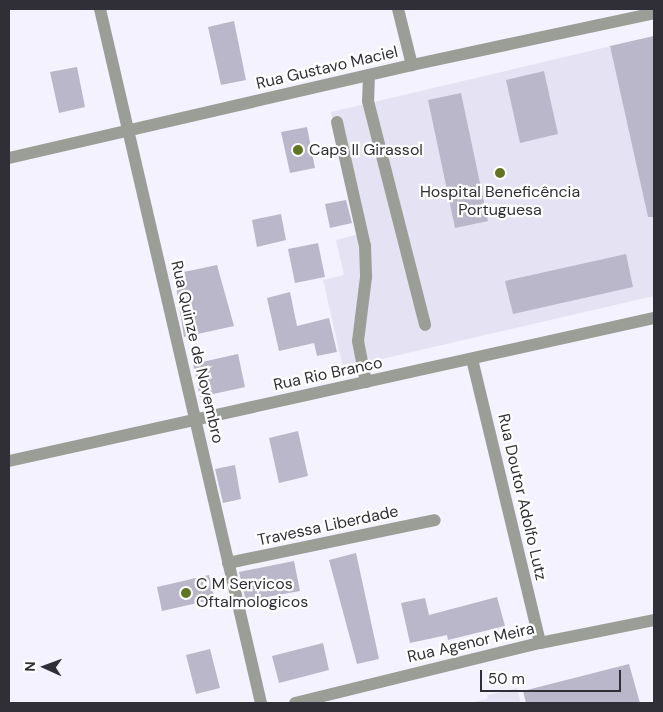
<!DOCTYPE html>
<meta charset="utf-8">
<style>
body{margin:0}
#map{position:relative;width:663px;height:712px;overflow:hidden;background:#f4f2ff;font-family:"DM Sans",sans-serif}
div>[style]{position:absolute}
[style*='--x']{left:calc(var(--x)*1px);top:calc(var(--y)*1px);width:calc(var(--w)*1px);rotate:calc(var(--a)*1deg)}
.built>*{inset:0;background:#e5e3f3}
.building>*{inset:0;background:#bab7ca}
.minor>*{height:12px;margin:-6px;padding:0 6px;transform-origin:6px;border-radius:6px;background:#9b9e96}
.dots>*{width:14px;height:14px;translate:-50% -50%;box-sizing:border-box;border:2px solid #fff;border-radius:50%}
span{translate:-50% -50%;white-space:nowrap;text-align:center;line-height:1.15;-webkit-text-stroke:4.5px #fff;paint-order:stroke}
.street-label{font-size:16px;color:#302f37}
.poi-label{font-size:16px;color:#302f37}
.left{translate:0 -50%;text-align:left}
.frame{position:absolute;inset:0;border:10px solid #302f37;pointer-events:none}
.north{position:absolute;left:20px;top:642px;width:50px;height:50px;-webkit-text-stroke:4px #fff;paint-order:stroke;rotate:272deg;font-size:14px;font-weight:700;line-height:20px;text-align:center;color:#302f37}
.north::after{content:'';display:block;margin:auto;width:18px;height:22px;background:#302f37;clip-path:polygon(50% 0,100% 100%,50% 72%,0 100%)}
.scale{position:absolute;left:480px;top:670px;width:141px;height:22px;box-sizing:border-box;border:2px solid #302f37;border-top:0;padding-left:6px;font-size:15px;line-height:18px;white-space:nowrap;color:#302f37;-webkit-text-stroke:4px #fff;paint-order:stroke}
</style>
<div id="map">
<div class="built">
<div style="clip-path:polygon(654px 36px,654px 296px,343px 368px,323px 280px,344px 275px,336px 240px,359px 234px,331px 112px)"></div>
<div style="clip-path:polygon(517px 688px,521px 703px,470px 703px,487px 699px,488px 695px)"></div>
</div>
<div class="building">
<div style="clip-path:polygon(234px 21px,246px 80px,221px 85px,208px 27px)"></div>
<div style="clip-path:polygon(654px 36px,654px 217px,648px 217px,610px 46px)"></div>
<div style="clip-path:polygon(77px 67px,85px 107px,59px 113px,50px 72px)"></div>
<div style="clip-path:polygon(544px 71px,558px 134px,520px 143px,506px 80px)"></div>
<div style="clip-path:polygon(461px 93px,488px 221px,455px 228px,428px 100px)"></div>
<div style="clip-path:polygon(307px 127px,315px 168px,290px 173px,281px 132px)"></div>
<div style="clip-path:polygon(346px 200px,352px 223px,330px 228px,325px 204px)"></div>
<div style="clip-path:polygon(281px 214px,286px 240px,257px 247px,252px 220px)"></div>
<div style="clip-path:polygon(318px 243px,325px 277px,295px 283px,288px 249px)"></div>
<div style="clip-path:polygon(626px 254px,633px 287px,513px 314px,505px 281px)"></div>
<div style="clip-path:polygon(217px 265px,234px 326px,184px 337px,174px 274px)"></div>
<div style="clip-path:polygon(290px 292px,297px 326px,329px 318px,337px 352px,317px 356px,314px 343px,279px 351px,267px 298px)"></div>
<div style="clip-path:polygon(238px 354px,245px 387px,200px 397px,193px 364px)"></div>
<div style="clip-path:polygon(298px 431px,308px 476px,279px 483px,269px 438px)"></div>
<div style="clip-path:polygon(235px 465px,241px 499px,223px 503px,215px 469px)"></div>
<div style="clip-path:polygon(356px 553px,379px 659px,357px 664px,329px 560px)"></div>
<div style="clip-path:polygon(294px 561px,300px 591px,246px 601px,239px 572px)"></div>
<div style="clip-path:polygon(209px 575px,215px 599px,162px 611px,157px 587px)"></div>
<div style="clip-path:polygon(497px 597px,505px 626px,448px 640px,447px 635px,410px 643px,401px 603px,425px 598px,429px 615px)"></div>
<div style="clip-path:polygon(323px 643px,329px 670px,279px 683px,272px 656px)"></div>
<div style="clip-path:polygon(210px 649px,220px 688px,196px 694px,186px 655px)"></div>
<div style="clip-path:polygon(629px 664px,640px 703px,526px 703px,523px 691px)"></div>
</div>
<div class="minor">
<div style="--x:100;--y:9;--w:712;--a:76.94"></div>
<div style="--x:398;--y:9;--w:58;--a:76"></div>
<div style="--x:369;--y:75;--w:26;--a:92"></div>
<div style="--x:368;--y:101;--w:231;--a:75.7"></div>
<div style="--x:337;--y:122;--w:127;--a:77.3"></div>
<div style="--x:365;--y:246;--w:31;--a:88"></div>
<div style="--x:366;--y:277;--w:64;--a:97.1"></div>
<div style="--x:358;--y:341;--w:42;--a:79"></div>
<div style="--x:9;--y:158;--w:414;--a:-13"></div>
<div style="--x:412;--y:65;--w:248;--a:-12.1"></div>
<div style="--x:472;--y:359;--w:292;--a:76.5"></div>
<div style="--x:9;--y:461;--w:661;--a:-12.5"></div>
<div style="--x:228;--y:563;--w:211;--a:-11.7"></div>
<div style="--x:295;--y:703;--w:252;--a:-13.8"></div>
<div style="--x:540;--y:643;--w:116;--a:-11.4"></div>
</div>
<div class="dots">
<div style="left:298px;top:150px;background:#617423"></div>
<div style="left:500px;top:173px;background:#617423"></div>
<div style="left:186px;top:593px;background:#617423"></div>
</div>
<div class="street-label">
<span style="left:327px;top:68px;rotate:-13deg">Rua Gustavo Maciel</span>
<span style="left:197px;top:352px;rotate:77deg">Rua Quinze de Novembro</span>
<span style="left:328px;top:374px;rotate:-12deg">Rua Rio Branco</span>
<span style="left:522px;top:497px;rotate:77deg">Rua Doutor Adolfo Lutz</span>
<span style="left:328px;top:526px;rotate:-12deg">Travessa Liberdade</span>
<span style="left:471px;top:643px;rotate:-13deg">Rua Agenor Meira</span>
</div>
<div class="poi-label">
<span class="left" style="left:309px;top:150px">Caps II Girassol</span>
<span style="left:500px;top:201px">Hospital Beneficência<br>Portuguesa</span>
<span class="left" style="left:196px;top:593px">C M Servicos<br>Oftalmologicos</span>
</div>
<div class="frame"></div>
<div class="north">N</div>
<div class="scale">50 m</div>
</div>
